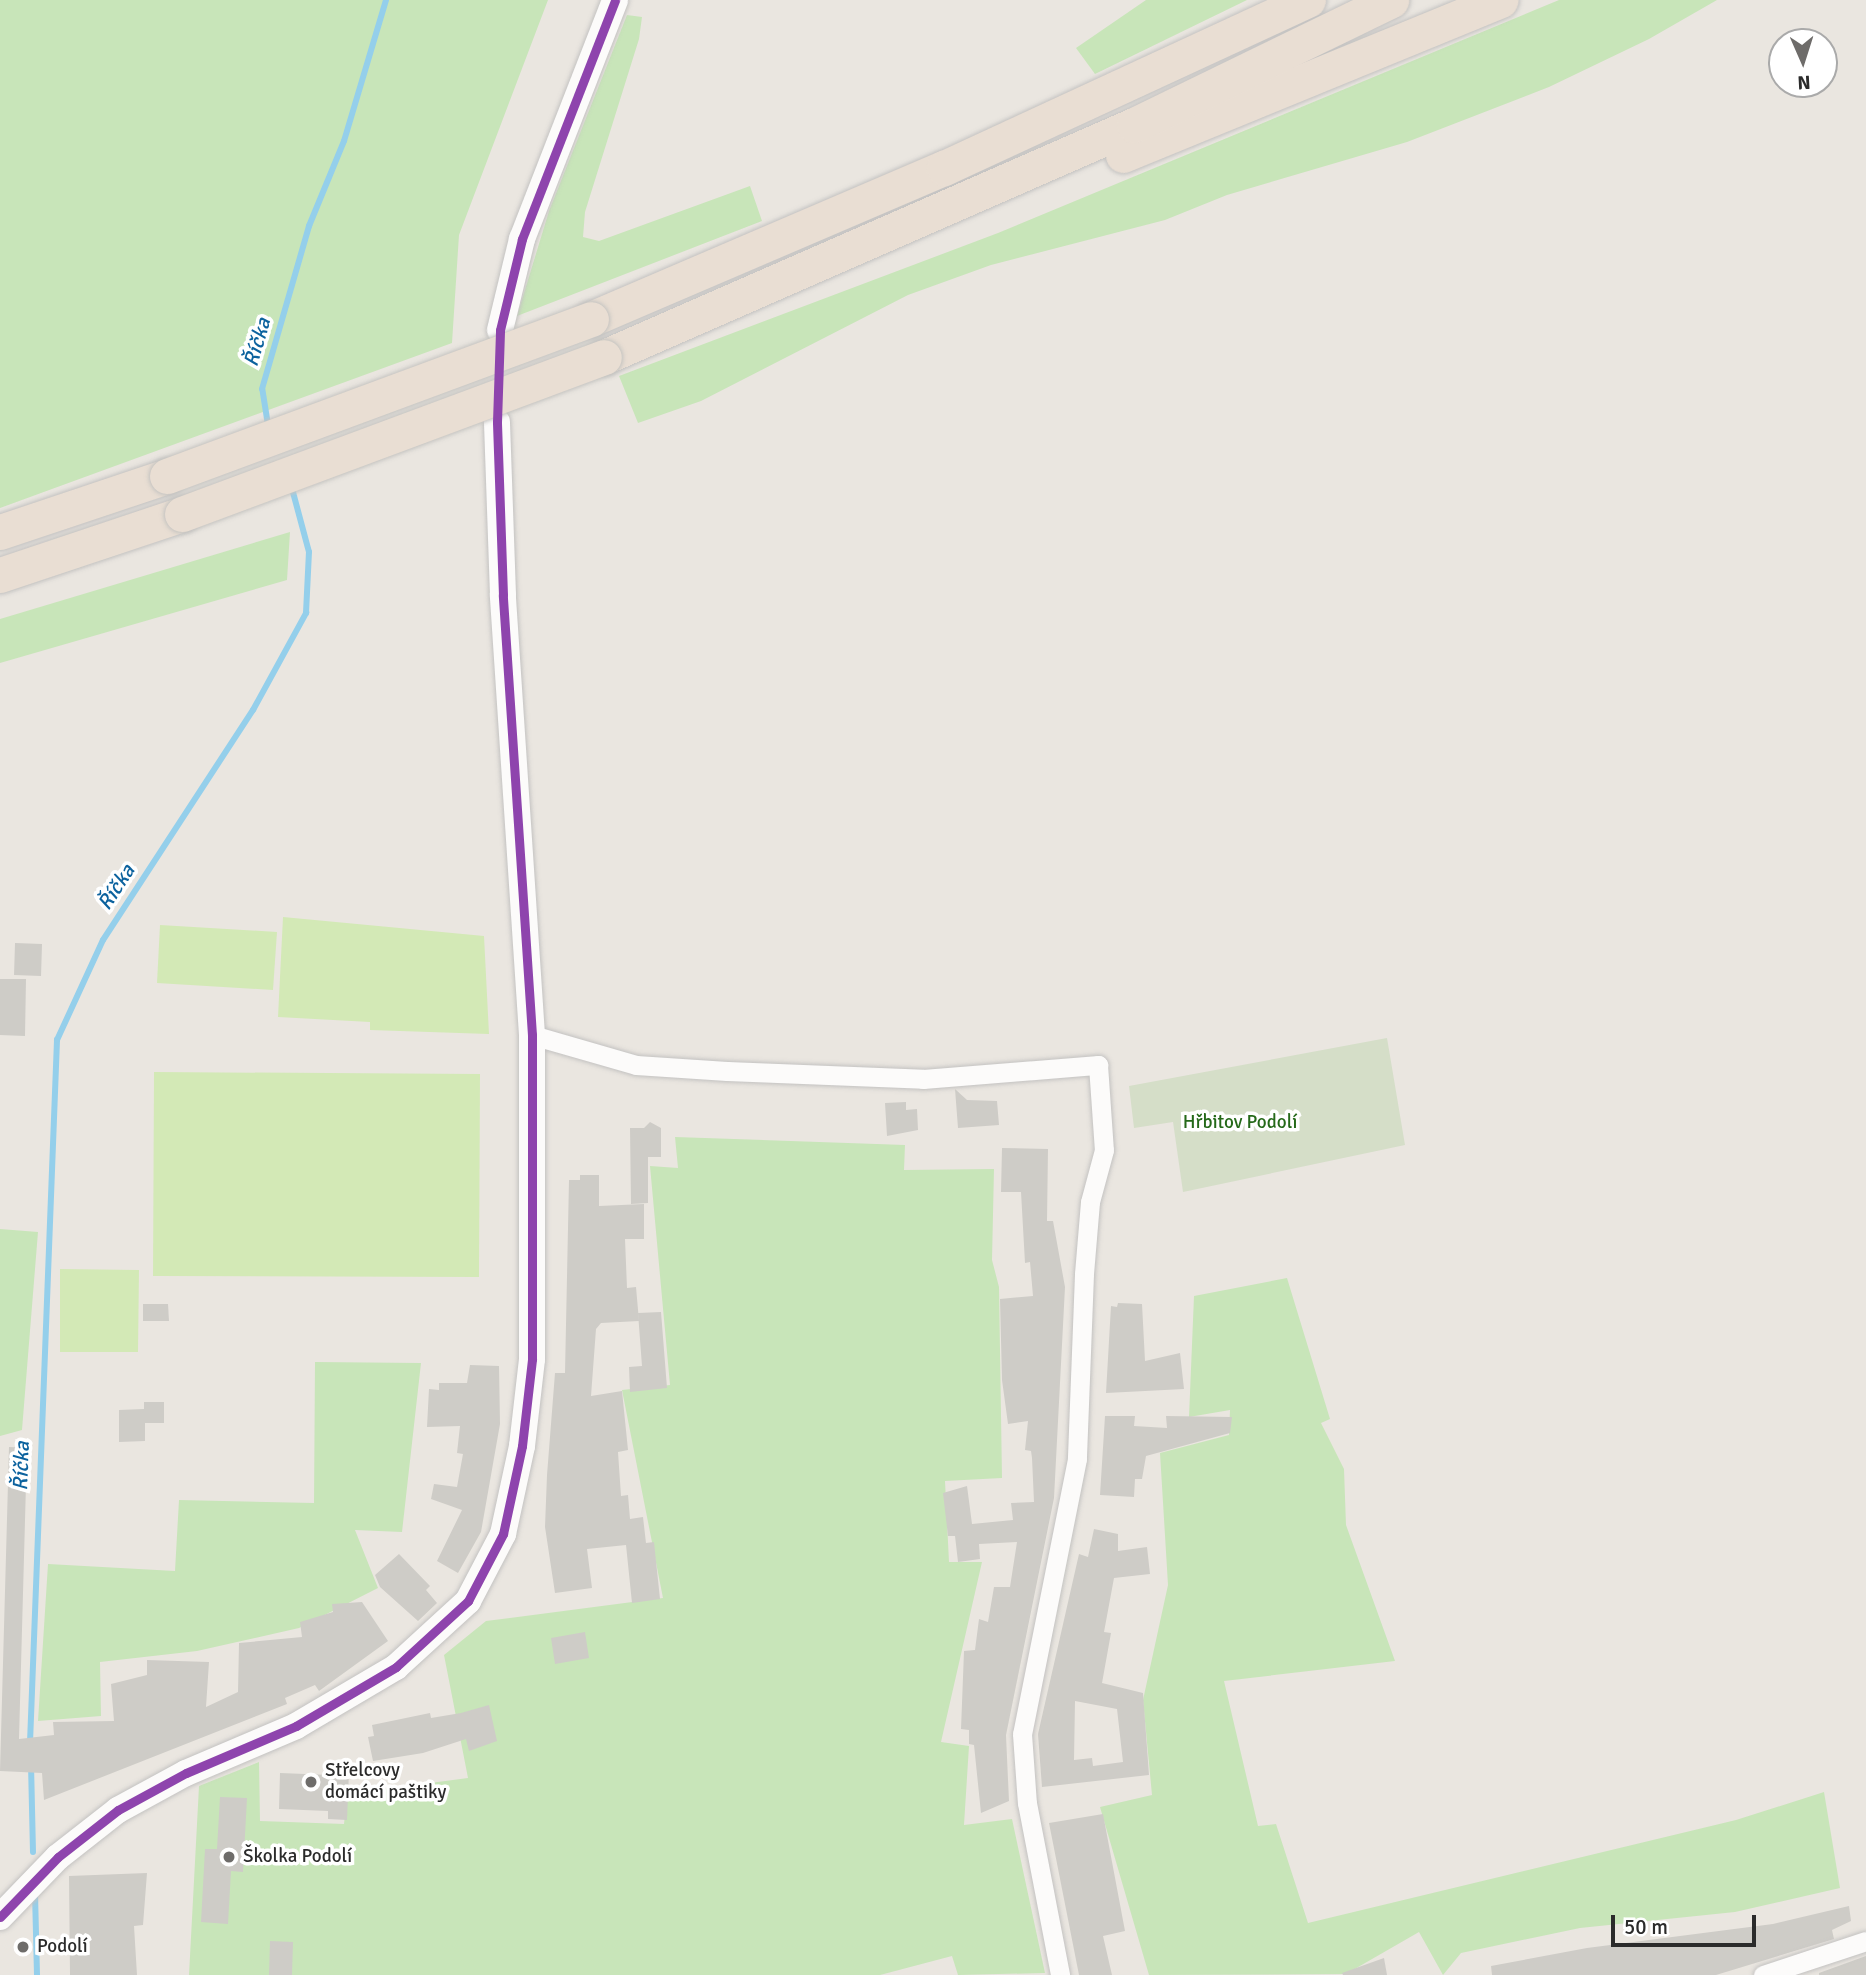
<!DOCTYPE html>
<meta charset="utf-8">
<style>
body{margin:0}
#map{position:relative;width:1866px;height:1975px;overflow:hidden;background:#eae6e0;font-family:Signika,sans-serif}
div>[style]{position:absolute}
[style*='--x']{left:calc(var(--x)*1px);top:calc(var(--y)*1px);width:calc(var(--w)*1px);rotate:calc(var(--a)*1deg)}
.green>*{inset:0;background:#c8e5b9}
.cemetery>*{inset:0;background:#d5dec8}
.pitch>*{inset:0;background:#d3e9b6}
.stream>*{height:6px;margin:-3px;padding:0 3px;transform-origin:3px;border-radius:3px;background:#94cfeb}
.building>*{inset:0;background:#ceccc7}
.roads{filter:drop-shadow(0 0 2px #c3c2c1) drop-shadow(0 0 2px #c3c2c1)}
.street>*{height:19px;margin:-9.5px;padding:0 9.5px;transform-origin:9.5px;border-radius:9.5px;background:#fcfbfa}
.secondary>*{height:26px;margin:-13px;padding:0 13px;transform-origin:13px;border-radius:13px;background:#fcfbfa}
.highway>*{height:35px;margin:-17.5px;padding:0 17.5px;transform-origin:17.5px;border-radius:17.5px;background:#e9ded3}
.bridges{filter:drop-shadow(0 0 2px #c5c4c1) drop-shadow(0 0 2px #c5c4c1)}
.highway-bridge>*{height:35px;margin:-17.5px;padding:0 17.5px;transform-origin:17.5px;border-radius:17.5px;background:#e9ded3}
.bus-1>*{height:9px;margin:-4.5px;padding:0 4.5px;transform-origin:4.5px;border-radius:4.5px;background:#8e44ad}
.dots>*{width:19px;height:19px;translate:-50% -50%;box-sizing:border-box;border:4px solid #fff;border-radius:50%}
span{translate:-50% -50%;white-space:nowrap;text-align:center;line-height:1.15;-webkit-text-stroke:7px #fff;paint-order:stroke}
.park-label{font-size:19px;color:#256919}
.poi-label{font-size:19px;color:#2b2b2b}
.left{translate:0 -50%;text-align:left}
.water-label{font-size:21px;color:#0c629e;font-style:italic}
.north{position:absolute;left:1768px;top:28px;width:70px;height:70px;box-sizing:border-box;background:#fff;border:2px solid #aaa;border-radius:50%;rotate:177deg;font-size:19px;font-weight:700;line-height:28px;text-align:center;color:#2b2b2b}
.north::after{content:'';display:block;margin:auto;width:24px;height:32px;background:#6e6c6a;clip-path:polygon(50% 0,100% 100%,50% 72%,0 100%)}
.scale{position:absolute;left:1611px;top:1915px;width:145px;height:32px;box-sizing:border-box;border:4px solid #2b2b2b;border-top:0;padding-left:9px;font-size:21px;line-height:24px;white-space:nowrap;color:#2b2b2b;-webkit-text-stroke:5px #fff;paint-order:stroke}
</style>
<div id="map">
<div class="green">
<div style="clip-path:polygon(0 0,548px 0,459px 235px,452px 343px,0 508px)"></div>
<div style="clip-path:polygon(1146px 0,1247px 0,1095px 74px,1076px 48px)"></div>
<div style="clip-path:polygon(1559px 0,1717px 0,1649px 39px,1549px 87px,1407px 142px,1227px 195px,1165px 220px,991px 265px,908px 295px,701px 401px,638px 423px,619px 376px,998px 233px)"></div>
<div style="clip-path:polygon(627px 15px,642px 17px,639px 39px,585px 212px,583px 237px,599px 241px,750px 186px,762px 221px,517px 316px,549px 211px)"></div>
<div style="clip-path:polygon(290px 532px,287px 580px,0 663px,0 619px)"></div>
<div style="clip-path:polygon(675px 1137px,905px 1145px,904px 1170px,994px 1169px,992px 1260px,999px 1287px,1002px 1478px,945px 1481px,949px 1562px,982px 1562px,941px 1742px,969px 1746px,964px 1825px,1012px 1819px,1045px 1973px,958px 1975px,952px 1956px,880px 1975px,189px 1975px,199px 1786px,259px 1762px,260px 1821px,344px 1824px,347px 1794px,468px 1778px,444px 1655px,486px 1621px,663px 1598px,622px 1390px,670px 1385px,650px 1166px,678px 1168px)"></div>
<div style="clip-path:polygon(0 1229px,38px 1232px,22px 1430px,0 1436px)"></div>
<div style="clip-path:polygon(1287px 1278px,1330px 1419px,1321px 1423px,1344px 1469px,1346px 1525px,1395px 1661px,1224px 1681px,1258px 1826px,1276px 1824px,1308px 1923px,1736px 1820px,1824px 1792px,1840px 1888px,1735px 1912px,1580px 1928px,1461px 1953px,1443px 1975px,1419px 1932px,1346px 1974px,1149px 1975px,1100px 1807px,1152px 1795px,1143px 1700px,1168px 1585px,1160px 1453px,1229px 1435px,1230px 1410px,1189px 1417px,1194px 1296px)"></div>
<div style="clip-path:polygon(315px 1362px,421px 1363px,402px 1532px,355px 1530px,378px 1588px,299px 1628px,197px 1651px,100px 1662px,101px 1716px,38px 1721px,48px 1564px,175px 1571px,179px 1500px,314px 1503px)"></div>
</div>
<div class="cemetery">
<div style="clip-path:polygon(1387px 1038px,1405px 1145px,1183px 1192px,1173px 1122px,1134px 1128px,1129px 1086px)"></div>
</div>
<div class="pitch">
<div style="clip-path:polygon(283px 917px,484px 936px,489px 1034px,370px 1030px,370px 1022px,278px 1017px)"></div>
<div style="clip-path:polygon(160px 925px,277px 932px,273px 990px,157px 983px)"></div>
<div style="clip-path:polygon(154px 1072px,480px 1074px,479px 1277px,153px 1276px)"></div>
<div style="clip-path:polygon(60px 1269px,139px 1270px,138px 1352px,60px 1352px)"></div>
</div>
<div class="stream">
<div style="--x:268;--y:425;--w:36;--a:-99"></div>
<div style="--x:262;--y:389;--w:170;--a:-73.9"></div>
<div style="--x:309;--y:226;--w:92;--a:-67.6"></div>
<div style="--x:344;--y:141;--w:147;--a:-73.4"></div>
<div style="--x:30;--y:1743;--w:704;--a:-87.8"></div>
<div style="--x:57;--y:1040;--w:110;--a:-65.3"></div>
<div style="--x:103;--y:940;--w:275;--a:-56.9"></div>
<div style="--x:253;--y:710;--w:111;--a:-61.3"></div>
<div style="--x:306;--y:613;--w:61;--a:-87.2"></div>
<div style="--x:309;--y:552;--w:69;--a:-105"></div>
<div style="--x:31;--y:1764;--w:88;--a:88.7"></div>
<div style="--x:35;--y:1893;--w:82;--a:88.6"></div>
</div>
<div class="building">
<div style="clip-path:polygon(15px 943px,42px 944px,41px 976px,14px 975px)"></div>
<div style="clip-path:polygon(0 979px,26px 979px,25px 1036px,0 1035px)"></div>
<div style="clip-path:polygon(955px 1089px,967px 1100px,997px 1101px,999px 1125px,958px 1128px)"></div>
<div style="clip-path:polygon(906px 1102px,906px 1110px,917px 1109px,918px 1130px,887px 1136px,885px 1103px)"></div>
<div style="clip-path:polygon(650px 1122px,661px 1128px,661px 1157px,648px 1157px,648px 1203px,631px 1204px,630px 1128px,644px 1128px)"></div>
<div style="clip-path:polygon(1002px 1148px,1048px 1149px,1047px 1221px,1053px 1221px,1065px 1287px,1054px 1498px,1006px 1735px,1009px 1801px,981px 1813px,974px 1745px,969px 1744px,969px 1730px,961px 1729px,964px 1651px,975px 1650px,979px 1619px,988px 1622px,994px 1587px,1010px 1587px,1017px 1542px,979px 1544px,980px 1559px,958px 1562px,955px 1536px,948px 1536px,943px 1493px,967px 1486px,972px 1524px,1013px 1520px,1011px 1503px,1034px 1502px,1032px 1458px,1031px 1451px,1025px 1450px,1028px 1421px,1008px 1424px,1002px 1380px,1000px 1299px,1033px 1296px,1030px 1262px,1025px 1263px,1021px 1192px,1001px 1192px)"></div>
<div style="clip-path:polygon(580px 1175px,599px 1175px,599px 1206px,644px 1204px,644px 1239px,625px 1239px,627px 1288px,636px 1287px,639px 1321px,601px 1323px,596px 1329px,591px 1396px,622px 1391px,628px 1450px,618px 1452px,621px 1496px,628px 1495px,630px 1519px,643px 1517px,646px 1543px,654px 1542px,660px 1599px,632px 1603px,626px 1545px,587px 1549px,592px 1588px,555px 1593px,545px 1527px,547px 1475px,555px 1373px,565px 1373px,569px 1180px,580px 1180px)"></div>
<div style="clip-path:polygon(1118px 1303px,1142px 1304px,1145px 1361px,1180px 1353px,1184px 1389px,1106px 1393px,1111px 1306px,1117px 1307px)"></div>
<div style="clip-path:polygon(143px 1304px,168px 1304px,169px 1321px,143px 1321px)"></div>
<div style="clip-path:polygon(661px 1312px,667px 1388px,630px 1392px,629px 1367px,642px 1366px,638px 1313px)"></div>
<div style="clip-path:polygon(470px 1365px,499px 1366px,500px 1424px,481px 1532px,458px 1573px,437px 1561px,462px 1510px,431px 1499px,434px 1484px,457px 1487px,463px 1454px,457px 1453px,460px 1426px,427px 1427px,429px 1389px,439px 1390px,439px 1383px,467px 1383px)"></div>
<div style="clip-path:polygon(144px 1402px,164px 1402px,164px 1423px,145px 1423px,145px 1441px,119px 1442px,119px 1410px,144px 1409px)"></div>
<div style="clip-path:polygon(1105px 1416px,1135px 1416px,1134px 1426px,1167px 1428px,1166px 1416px,1232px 1417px,1230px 1433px,1146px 1456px,1142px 1479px,1135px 1479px,1134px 1497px,1100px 1495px)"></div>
<div style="clip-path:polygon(9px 1447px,27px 1448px,19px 1739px,54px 1735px,53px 1722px,114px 1721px,111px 1684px,147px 1675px,147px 1660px,209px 1662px,206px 1707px,238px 1692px,239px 1643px,302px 1637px,300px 1622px,333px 1612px,332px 1604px,362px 1602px,388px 1641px,319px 1691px,315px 1685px,285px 1698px,287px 1704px,44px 1800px,42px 1773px,0 1771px)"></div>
<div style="clip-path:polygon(evenodd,1094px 1529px,1118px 1534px,1118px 1551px,1147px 1547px,1150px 1574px,1114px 1578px,1104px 1632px,1111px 1633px,1102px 1683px,1143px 1693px,1149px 1775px,1042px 1787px,1038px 1734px,1079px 1554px,1088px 1557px,1094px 1529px,1075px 1701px,1117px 1709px,1123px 1762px,1093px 1766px,1092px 1758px,1074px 1760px,1075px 1701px)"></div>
<div style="clip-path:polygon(399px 1554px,430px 1586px,426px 1590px,437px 1603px,418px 1621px,380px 1587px,375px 1575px)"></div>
<div style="clip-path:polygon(585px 1632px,589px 1658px,555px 1664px,551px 1638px)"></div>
<div style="clip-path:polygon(489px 1705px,497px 1741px,469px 1751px,466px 1739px,423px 1753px,373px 1761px,368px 1737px,374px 1736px,372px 1725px,430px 1713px,431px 1718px,461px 1713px)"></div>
<div style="clip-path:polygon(330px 1771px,349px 1771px,347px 1820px,328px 1819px,328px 1811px,279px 1809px,280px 1773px,330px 1775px)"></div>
<div style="clip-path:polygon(220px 1797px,247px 1798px,243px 1872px,231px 1871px,228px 1924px,201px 1922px,205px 1849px,217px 1849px)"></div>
<div style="clip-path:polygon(1103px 1814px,1125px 1931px,1103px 1936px,1112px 1975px,1079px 1975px,1049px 1823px)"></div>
<div style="clip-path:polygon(147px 1873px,143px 1925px,134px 1926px,137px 1975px,70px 1975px,69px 1876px)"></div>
<div style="clip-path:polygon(1849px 1906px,1851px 1921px,1832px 1930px,1834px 1939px,1716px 1975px,1492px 1975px,1491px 1966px,1587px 1948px,1773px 1924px)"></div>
<div style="clip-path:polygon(270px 1941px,293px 1942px,292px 1975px,269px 1975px)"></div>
<div style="clip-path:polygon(1866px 1956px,1866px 1975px,1819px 1975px,1819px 1973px)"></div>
<div style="clip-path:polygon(1384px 1958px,1387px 1975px,1343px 1975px,1342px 1973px)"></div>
</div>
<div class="roads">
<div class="street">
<div style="--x:532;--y:1035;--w:108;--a:16.1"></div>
<div style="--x:636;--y:1065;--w:91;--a:3.8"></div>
<div style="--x:727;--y:1071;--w:196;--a:2.3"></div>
<div style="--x:923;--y:1079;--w:176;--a:-4.6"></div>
<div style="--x:1098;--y:1065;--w:85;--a:86"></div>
<div style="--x:1104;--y:1150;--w:54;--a:105.1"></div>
<div style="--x:1090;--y:1202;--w:72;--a:94.8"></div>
<div style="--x:1084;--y:1274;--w:185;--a:92.2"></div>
<div style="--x:1077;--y:1459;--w:280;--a:101.3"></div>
<div style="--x:1022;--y:1734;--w:69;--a:85.9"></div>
<div style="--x:1027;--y:1803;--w:175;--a:79.1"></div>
<div style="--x:1763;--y:1975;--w:108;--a:-18.3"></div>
</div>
<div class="secondary">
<div style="--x:500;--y:330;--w:94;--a:-76.4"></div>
<div style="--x:522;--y:239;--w:256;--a:-68.7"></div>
<div style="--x:0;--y:1917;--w:83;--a:-46"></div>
<div style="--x:58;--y:1857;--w:76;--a:-38.1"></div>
<div style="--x:118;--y:1810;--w:77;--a:-28.6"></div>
<div style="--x:186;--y:1773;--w:120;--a:-23.1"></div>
<div style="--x:296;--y:1726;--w:116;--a:-30.5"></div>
<div style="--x:396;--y:1667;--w:98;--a:-42.5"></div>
<div style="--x:468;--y:1601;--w:76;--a:-62.4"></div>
<div style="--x:503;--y:1534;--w:90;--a:-77.8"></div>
<div style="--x:522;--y:1446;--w:88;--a:-83.4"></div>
<div style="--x:532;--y:1359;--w:324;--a:-90"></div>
<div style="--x:532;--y:1035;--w:441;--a:-93.8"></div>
<div style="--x:503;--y:595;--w:173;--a:-92"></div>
</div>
<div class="highway">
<div style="--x:1123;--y:155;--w:408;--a:-22.3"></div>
<div style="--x:591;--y:319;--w:384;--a:-23.2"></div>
<div style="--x:944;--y:168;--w:401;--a:-24.8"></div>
<div style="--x:604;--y:357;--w:579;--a:-23.64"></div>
<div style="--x:1134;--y:125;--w:286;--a:-25.9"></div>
<div style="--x:0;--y:532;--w:176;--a:-18.5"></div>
<div style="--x:0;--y:575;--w:192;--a:-18.5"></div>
</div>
</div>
<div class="bridges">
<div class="highway-bridge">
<div style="--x:167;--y:476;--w:452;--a:-20.3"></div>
<div style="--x:182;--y:514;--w:450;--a:-20.4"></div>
</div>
</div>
<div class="bus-1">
<div style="--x:0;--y:1917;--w:83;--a:-46"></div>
<div style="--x:58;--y:1857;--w:76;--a:-38.1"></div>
<div style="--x:118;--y:1810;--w:77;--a:-28.6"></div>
<div style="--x:186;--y:1773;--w:120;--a:-23.1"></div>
<div style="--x:296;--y:1726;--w:116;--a:-30.5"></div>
<div style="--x:396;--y:1667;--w:98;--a:-42.5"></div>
<div style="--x:468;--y:1601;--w:76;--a:-62.4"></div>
<div style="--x:503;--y:1534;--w:90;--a:-77.8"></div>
<div style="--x:522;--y:1446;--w:88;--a:-83.4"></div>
<div style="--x:532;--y:1359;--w:324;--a:-90"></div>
<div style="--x:532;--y:1035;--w:441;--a:-93.8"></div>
<div style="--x:503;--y:595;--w:173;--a:-92"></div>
<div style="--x:497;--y:422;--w:92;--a:-88.1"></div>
<div style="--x:500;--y:330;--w:94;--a:-76.4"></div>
<div style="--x:522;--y:239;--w:256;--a:-68.7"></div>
</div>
<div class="dots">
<div style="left:311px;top:1782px;background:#6e6c6a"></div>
<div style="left:229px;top:1857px;background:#6e6c6a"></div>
<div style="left:23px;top:1947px;background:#6e6c6a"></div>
</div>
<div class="park-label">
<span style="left:1240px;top:1123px">Hřbitov Podolí</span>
</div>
<div class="poi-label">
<span class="left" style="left:325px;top:1782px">Střelcovy<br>domácí paštiky</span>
<span class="left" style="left:243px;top:1857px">Školka Podolí</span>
<span class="left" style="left:37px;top:1947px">Podolí</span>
</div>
<div class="water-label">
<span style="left:257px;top:342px;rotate:-74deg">Říčka</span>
<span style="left:116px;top:887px;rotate:-57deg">Říčka</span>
<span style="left:21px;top:1466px;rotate:-88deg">Říčka</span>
</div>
<div class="north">N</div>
<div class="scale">50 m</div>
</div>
